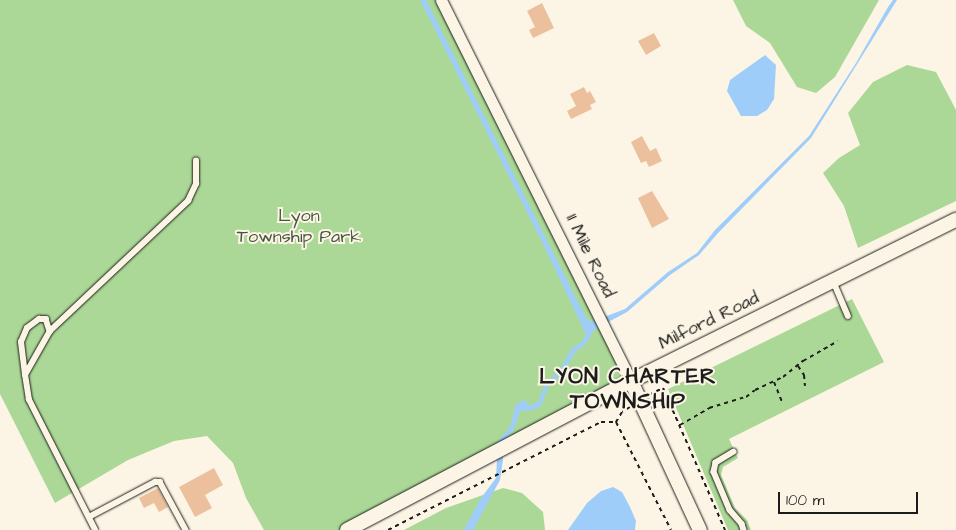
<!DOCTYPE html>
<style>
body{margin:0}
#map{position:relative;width:956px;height:530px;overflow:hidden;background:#fcf5e5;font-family:"Architects Daughter",sans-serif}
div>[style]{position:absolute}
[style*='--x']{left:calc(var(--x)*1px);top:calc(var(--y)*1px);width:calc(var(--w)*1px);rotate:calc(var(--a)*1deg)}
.green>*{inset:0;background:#abd896}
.water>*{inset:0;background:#9fcdfa}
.building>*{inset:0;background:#ecc09c}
.path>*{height:2px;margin-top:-1px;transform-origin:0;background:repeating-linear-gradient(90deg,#1c1c1c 0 4px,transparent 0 8px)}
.roads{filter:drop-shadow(0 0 1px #1c1c1c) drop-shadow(0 0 1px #1c1c1c)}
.service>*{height:5.5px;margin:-2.75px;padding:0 2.75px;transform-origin:2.75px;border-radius:2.75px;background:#fcf5e5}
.minor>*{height:11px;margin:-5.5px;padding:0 5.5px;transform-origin:5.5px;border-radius:5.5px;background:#fcf5e5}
.tertiary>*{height:14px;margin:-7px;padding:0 7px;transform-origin:7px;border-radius:7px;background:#fcf5e5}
span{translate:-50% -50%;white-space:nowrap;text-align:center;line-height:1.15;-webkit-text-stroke:4px #fcf5e5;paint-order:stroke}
.park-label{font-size:18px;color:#475441}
.street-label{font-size:18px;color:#1c1c1c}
.district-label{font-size:22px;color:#1c1c1c;font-weight:700;letter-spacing:1px}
.scale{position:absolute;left:778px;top:492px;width:140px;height:22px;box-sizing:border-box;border:2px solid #1c1c1c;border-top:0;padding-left:6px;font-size:15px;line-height:18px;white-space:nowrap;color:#1c1c1c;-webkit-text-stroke:4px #fcf5e5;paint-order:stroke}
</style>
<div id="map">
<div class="green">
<div style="clip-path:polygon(0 0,440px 0,631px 381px,347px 530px,264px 530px,246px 498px,233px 463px,207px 436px,174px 441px,128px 460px,55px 503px,0 394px)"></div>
<div style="clip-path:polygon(733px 0,879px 0,835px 77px,816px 93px,797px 87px,770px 43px,746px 26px)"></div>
<div style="clip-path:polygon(907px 65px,936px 72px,956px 110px,956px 201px,858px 248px,844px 206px,823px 173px,839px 158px,860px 145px,848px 113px,873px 82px)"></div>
<div style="clip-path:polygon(852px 299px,884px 362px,729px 439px,738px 458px,723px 467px,721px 475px,735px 508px,747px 520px,751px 530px,728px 530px,668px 389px)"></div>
<div style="clip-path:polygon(503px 488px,522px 493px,543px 512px,545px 530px,404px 530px,446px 508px)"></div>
</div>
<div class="water">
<div style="clip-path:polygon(420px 0,426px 0,586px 318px,591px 322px,625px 309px,668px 272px,697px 253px,715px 230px,809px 136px,856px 63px,888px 7px,893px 0,897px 0,811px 138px,718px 233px,699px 255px,670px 275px,627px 312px,595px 329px,585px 345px,576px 351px,562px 374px,549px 385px,541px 406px,533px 410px,520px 411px,514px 429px,503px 442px,503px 460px,500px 480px,473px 530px,464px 530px,481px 498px,496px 478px,498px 441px,510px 427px,516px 404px,526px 400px,528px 406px,538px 402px,547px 379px,550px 379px,559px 371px,572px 348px,582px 342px,586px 334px,543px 244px)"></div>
<div style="clip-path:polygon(765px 55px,776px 65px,774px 99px,767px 110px,757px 116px,741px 116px,727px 91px,730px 80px)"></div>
<div style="clip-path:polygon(613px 487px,622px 492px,630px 507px,636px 521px,635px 530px,568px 530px,587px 503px,601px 491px)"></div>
</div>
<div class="building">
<div style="clip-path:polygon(542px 3px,554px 28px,533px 38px,529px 30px,535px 27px,527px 11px)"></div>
<div style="clip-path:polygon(654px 33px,661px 46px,646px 55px,638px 41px)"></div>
<div style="clip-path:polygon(584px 87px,587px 93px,590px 91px,596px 102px,590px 105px,592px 109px,571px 119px,567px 111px,576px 106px,570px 94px)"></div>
<div style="clip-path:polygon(642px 136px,650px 151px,656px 148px,662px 161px,649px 167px,646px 161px,641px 163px,631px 142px)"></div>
<div style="clip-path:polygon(652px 191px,669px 219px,652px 228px,638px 198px)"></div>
<div style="clip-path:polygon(214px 468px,223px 485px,205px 495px,212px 508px,195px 517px,179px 487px)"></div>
<div style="clip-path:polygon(158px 488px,168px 507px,159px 512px,154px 503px,144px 508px,139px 498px)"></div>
</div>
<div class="path">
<div style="--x:798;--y:366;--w:11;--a:56"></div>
<div style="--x:804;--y:375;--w:11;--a:85"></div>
<div style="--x:774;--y:382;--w:22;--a:68"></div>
<div style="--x:649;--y:395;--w:16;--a:-27"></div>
<div style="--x:663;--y:388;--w:155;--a:66.4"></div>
<div style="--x:630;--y:407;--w:9;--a:148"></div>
<div style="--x:622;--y:412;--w:12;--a:121"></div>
<div style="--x:616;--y:422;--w:121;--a:63"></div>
<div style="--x:680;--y:425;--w:34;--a:-30"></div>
<div style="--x:709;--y:408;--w:39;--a:-17"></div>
<div style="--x:746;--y:397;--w:11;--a:-38"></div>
<div style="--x:755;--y:390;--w:31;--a:-25"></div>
<div style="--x:783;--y:377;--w:26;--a:-39"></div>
<div style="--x:803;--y:361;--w:40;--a:-29.7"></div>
<div style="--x:388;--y:530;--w:239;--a:-26.9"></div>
<div style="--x:601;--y:422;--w:15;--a:0"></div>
</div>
<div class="roads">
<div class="service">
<div style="--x:833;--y:280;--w:39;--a:67"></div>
<div style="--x:25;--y:375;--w:33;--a:-97"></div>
<div style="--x:21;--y:342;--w:15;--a:-67"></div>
<div style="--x:27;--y:328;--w:15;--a:-37"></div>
<div style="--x:39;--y:319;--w:7;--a:0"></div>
<div style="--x:46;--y:319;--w:13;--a:72"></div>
<div style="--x:734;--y:452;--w:21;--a:149"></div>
<div style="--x:716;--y:463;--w:9;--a:103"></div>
<div style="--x:714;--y:472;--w:41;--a:67.2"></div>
<div style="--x:730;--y:510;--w:18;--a:49"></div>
<div style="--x:742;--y:524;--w:6;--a:72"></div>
<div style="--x:89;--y:517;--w:75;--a:-27.9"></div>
<div style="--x:155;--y:482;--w:5;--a:0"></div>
<div style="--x:160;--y:482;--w:55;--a:61.6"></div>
<div style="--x:95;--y:530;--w:146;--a:-116.9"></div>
<div style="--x:29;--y:400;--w:25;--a:-99"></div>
<div style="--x:25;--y:375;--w:51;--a:-60.4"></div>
<div style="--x:50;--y:331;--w:190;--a:-43.3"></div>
<div style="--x:188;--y:201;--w:19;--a:-65"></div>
<div style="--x:196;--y:184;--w:23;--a:-90"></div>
</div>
<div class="minor">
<div style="--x:441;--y:0;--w:426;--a:63.5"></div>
</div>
<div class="tertiary">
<div style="--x:631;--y:381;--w:164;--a:65.2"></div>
<div style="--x:347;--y:530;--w:321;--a:-27.7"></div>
<div style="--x:631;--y:381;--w:363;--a:-26.4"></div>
</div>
</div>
<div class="park-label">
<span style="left:299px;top:227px">Lyon<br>Township Park</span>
</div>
<div class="street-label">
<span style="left:590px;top:256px;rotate:64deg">11 Mile Road</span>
<span style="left:709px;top:321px;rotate:-26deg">Milford Road</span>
</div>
<div class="district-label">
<span style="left:628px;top:389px">LYON CHARTER<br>TOWNSHIP</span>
</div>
<div class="scale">100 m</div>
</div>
